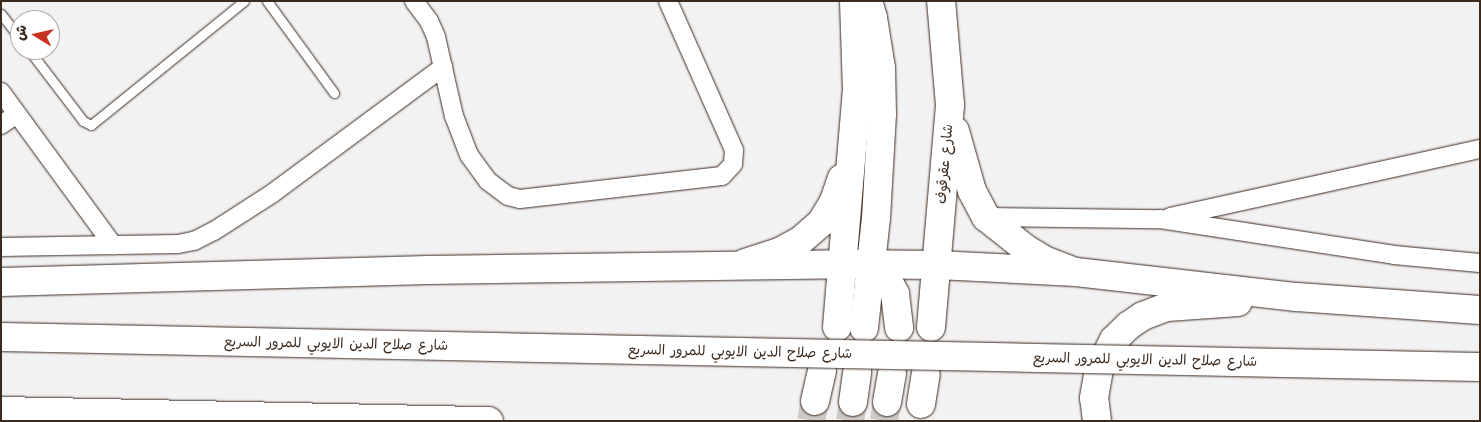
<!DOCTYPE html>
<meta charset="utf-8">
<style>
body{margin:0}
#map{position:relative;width:1481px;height:422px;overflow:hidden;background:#f3f2f2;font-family:"Architects Daughter","Playpen Sans Arabic",sans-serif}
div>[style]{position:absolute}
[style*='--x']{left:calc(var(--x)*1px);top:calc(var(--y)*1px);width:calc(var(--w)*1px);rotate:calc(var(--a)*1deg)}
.primary-tunnel>*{height:28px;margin-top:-14px;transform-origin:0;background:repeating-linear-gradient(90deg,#cecac8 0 28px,transparent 0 42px)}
.roads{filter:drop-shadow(0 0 1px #3b2a1e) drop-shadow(0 0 1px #3b2a1e)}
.service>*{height:9px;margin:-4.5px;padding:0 4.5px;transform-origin:4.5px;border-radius:4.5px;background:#fff}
.minor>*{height:18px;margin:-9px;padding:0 9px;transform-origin:9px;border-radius:9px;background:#fff}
.primary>*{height:28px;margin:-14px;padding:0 14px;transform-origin:14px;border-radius:14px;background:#fff}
.motorway>*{height:28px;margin:-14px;padding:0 14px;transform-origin:14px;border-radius:14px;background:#fff}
.bridges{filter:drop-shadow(0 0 1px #3b2a1e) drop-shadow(0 0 1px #3b2a1e)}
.motorway-bridge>*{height:28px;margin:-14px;padding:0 14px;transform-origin:14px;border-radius:14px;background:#fff}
span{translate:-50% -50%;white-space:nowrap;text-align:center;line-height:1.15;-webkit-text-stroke:4px #fff;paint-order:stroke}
.street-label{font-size:14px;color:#3b2a1e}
.frame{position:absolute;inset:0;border:2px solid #3b2a1e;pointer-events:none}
.north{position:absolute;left:10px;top:10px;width:50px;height:50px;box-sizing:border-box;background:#fff;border:1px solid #b1aaa5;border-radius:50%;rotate:279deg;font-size:14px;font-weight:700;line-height:20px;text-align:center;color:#3b2a1e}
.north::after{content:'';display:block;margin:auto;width:18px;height:22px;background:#c8321e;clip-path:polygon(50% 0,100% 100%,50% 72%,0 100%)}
</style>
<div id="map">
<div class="primary-tunnel">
<div style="--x:811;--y:421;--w:20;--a:-79"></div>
<div style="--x:850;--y:421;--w:19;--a:-81"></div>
<div style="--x:884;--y:421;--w:19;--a:-81"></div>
</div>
<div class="roads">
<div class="service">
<div style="--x:267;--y:1;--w:114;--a:53.9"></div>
<div style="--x:1;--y:14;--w:31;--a:52"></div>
<div style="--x:29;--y:50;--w:89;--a:52.7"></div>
<div style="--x:83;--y:121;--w:9;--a:27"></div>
<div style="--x:91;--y:125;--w:197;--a:-39"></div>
</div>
<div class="minor">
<div style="--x:414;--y:1;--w:25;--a:53"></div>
<div style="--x:429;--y:21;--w:17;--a:66"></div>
<div style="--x:436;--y:37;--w:81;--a:77.2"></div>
<div style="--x:454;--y:116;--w:42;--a:69"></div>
<div style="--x:469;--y:155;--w:32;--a:54"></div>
<div style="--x:488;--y:181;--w:25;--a:37"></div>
<div style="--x:508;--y:196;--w:12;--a:14"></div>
<div style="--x:520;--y:199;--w:203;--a:-6.5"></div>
<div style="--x:722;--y:176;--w:16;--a:-47"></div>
<div style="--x:733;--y:164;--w:14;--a:-86"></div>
<div style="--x:734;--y:150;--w:163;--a:-113.9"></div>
<div style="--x:1;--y:92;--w:190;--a:53.8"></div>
<div style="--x:1;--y:125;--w:19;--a:-35"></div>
<div style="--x:986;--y:217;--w:174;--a:0.7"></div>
<div style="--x:1160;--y:219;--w:237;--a:8.7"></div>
<div style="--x:1394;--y:255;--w:86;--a:5.3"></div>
<div style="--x:1170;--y:217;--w:317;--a:-12.4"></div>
<div style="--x:1;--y:247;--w:177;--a:-1"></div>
<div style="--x:178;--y:244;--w:16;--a:-11"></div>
<div style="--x:194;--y:241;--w:22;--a:-27"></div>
<div style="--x:214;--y:231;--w:70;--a:-32.8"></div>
<div style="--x:273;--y:193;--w:212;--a:-36.5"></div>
</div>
<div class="primary">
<div style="--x:955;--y:131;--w:62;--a:74.2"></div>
<div style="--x:972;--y:191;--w:30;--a:62"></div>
<div style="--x:986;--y:217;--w:51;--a:38.7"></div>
<div style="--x:1026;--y:249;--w:21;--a:31"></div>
<div style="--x:1044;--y:260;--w:30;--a:21"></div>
<div style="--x:745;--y:263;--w:38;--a:-18"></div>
<div style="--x:781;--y:251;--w:21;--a:-28"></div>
<div style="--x:800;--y:241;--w:28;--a:-41"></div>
<div style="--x:821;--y:223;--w:26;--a:-59"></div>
<div style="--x:834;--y:201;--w:24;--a:-71"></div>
<div style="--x:871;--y:264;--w:14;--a:30"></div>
<div style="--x:883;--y:271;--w:26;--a:62"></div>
<div style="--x:895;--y:294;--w:34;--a:83"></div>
<div style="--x:837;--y:327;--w:237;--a:-85.2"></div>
<div style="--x:857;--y:91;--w:90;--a:-91.9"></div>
<div style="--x:931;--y:327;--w:223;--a:-85.1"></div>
<div style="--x:950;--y:105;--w:104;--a:-94.9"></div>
<div style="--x:864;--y:328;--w:111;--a:-83.8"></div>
<div style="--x:876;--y:218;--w:104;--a:-86.7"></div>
<div style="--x:882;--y:114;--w:46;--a:-91.2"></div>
<div style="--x:881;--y:68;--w:51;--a:-99.1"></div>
<div style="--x:873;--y:18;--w:18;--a:-106"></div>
<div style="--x:815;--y:401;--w:31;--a:-77"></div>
<div style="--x:853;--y:402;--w:30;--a:-82"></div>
<div style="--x:887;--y:402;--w:29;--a:-80"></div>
<div style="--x:921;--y:404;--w:30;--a:-81"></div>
</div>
<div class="motorway">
<div style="--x:1;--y:282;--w:427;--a:-1.6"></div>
<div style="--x:428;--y:270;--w:415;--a:-0.8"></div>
<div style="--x:843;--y:264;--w:94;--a:0.6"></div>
<div style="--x:937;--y:265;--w:139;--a:2.9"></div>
<div style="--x:1076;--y:272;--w:222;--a:6.5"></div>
<div style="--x:1297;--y:297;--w:183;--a:4.1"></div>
<div style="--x:1;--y:411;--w:488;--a:1.2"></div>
<div style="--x:1097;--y:421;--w:23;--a:-97"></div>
<div style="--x:1094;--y:398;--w:29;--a:-80"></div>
<div style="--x:1099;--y:369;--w:33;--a:-63"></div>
<div style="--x:1114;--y:340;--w:20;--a:-45"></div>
<div style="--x:1128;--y:326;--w:18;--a:-34"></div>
<div style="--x:1143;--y:316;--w:26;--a:-21"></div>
<div style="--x:1167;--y:307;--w:71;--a:-4"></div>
</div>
</div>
<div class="bridges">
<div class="motorway-bridge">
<div style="--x:1;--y:337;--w:1479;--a:1.16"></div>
</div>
</div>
<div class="street-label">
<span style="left:945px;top:164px;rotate:-85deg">شارع عقرقوف</span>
<span style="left:336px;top:344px;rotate:1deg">شارع صلاح الدين الايوبي للمرور السريع</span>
<span style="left:740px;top:352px;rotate:1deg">شارع صلاح الدين الايوبي للمرور السريع</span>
<span style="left:1145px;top:360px;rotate:1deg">شارع صلاح الدين الايوبي للمرور السريع</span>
</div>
<div class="frame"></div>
<div class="north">ش</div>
</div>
